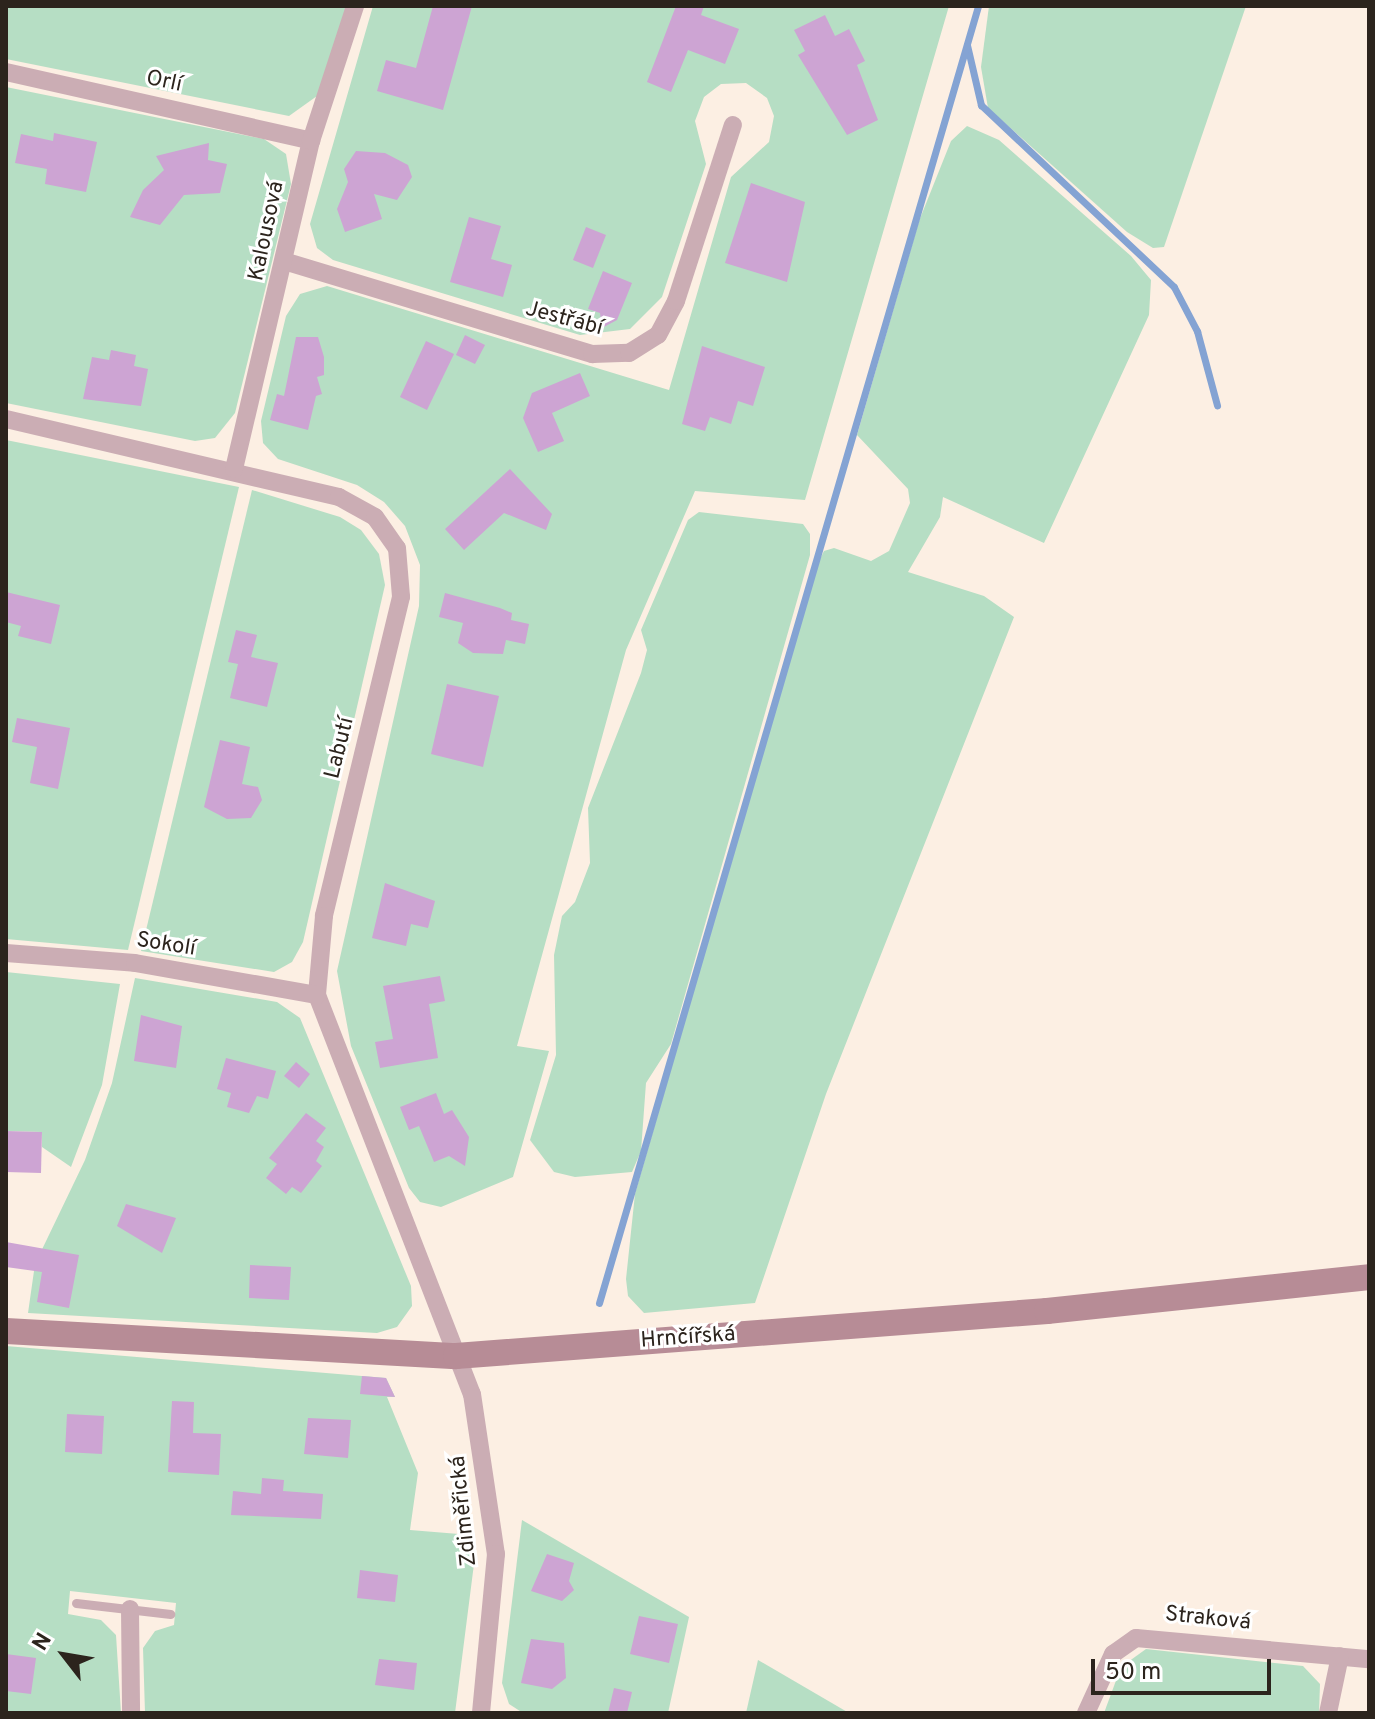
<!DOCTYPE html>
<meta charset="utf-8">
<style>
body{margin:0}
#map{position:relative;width:1375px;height:1719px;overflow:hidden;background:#fcefe3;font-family:Overpass,sans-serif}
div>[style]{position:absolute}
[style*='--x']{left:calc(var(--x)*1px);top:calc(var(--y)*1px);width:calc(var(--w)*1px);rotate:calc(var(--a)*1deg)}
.green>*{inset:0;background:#b6dec4}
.stream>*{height:7px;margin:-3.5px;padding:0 3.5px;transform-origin:3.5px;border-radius:3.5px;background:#84a3d3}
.building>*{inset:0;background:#cda4d3}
.lane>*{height:9px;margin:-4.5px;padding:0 4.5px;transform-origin:4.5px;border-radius:4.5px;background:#cbadb4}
.street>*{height:18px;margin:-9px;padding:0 9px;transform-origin:9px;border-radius:9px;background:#cbadb4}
.secondary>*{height:26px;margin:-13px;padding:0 13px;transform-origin:13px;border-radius:13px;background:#b78c96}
span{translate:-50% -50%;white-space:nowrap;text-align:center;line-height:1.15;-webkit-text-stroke:6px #fff;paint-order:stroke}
.street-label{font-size:22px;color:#2c241d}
.frame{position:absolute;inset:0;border:8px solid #2c241d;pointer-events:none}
.north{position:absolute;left:24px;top:1615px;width:80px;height:80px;-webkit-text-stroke:6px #fff;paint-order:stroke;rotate:301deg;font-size:22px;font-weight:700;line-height:32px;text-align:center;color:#2c241d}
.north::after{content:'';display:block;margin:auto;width:28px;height:36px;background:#2c241d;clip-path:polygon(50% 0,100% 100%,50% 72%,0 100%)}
.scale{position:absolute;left:1091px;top:1659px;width:180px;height:36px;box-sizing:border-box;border:4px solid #2c241d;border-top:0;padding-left:10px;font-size:24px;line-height:28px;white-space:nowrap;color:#2c241d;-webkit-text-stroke:6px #fff;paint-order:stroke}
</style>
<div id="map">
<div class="green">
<div style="clip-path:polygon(6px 6px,347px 6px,317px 96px,289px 116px,6px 59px)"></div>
<div style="clip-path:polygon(373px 6px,949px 6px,805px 500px,695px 491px,626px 650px,517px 1046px,549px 1051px,513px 1177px,441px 1207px,420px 1202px,409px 1188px,351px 1046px,337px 971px,419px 606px,420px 565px,405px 526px,384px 502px,357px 485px,278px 459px,263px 443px,261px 421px,286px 316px,300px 294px,327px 286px,669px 390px,731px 177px,769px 142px,774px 116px,767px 98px,746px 83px,721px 84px,704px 97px,695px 121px,706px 164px,662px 297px,630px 329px,580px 335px,333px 260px,317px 248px,310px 224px)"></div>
<div style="clip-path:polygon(989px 6px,1246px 6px,1164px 247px,1153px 248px,1127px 232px,988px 108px,981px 67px)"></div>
<div style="clip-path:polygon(6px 87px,264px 139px,286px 154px,291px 184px,235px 413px,215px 438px,195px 441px,6px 403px)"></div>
<div style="clip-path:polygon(967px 126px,999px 140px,1131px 256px,1151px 280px,1149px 315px,1044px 543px,943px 497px,940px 517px,908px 572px,984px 596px,1014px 617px,826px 1094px,755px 1303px,644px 1313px,628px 1296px,626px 1279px,635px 1194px,813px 573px,824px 551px,834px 548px,871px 561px,889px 551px,910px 503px,908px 489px,857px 435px,919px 221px,951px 141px)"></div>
<div style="clip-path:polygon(6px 440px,239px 487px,128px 950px,6px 939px)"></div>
<div style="clip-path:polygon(252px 490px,340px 517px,361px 530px,379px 554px,385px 585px,303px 942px,292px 962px,274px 972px,141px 951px)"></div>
<div style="clip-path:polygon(699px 512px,803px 524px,810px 534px,810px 555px,671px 1044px,646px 1083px,641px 1151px,632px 1172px,575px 1177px,554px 1172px,530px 1140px,556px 1055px,554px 955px,562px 916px,575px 902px,590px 863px,588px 808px,641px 673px,647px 650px,641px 630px,688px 520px)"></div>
<div style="clip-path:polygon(6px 972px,120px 984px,102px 1085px,71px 1167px,42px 1147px,42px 1132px,6px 1131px)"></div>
<div style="clip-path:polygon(135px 978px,277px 1002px,300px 1018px,411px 1286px,412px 1306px,397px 1327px,377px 1333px,28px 1313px,35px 1264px,85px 1160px,112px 1083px)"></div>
<div style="clip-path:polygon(6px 1346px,386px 1378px,395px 1397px,387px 1397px,418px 1473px,410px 1530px,471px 1535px,475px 1556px,455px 1713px,145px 1713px,143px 1648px,155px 1631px,174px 1625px,176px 1603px,70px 1591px,68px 1614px,101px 1620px,116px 1635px,121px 1713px,6px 1713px)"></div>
<div style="clip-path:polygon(522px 1520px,689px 1617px,668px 1713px,523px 1713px,509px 1704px,502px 1683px)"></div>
<div style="clip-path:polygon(1146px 1649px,1303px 1666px,1320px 1684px,1319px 1713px,1104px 1713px,1121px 1667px)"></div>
<div style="clip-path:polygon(758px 1660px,849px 1713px,746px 1713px)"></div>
</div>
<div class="stream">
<div style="--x:967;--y:45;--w:62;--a:76.9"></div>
<div style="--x:981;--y:105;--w:265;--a:43.3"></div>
<div style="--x:1174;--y:287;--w:50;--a:62.4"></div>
<div style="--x:1197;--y:331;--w:77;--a:74.9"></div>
<div style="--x:599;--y:1303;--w:1351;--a:-73.71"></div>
</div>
<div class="building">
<div style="clip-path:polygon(433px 6px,472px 6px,443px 110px,377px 91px,386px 60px,416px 68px)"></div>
<div style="clip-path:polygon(676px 6px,704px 6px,701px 15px,739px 29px,725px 64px,688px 50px,671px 92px,647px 82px)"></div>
<div style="clip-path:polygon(825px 15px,835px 36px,849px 29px,865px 61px,857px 65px,878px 120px,847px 135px,798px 55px,805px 51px,794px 30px)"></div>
<div style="clip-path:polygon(54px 133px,97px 142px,86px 192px,45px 184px,47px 169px,15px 163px,21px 134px,53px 141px)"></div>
<div style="clip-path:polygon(209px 143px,208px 160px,227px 164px,220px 193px,184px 195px,160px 225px,130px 217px,143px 190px,164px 170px,156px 156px)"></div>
<div style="clip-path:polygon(356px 151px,385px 153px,408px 165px,412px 177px,397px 200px,374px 194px,382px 219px,345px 232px,337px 209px,348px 182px,344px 169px)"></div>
<div style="clip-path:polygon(751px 183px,805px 202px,787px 282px,725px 263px)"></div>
<div style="clip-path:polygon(469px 217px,501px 226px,491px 259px,512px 265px,503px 297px,450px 282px)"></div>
<div style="clip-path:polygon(586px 227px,606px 235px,593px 268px,573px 260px)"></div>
<div style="clip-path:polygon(603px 271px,632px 283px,617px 320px,602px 328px,600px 313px,588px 309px)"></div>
<div style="clip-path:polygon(465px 335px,485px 345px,475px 364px,456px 355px)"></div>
<div style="clip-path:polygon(296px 337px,318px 337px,324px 357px,324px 375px,317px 377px,322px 394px,316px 396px,308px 430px,270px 420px,277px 394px,284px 396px)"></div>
<div style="clip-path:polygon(426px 341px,454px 354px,427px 410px,400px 397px)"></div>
<div style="clip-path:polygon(702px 346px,765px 367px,753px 406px,738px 401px,731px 424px,710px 417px,705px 431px,682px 424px)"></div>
<div style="clip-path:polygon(111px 350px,136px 355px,134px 366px,148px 369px,141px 406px,83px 399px,92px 357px,109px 360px)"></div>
<div style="clip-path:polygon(580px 373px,590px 396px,552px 413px,564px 441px,538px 452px,523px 418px,532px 393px)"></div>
<div style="clip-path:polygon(510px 469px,552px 514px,546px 530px,504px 513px,464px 550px,445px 529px)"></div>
<div style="clip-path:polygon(6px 592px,60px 605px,51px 644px,18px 636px,21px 626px,6px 622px)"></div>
<div style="clip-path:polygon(445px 593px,500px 608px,512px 613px,511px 620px,529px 624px,525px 644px,506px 640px,503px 654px,473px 653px,458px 643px,463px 623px,439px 617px)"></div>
<div style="clip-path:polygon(236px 630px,257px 635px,251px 657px,278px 663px,267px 707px,230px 698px,238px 664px,228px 662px)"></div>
<div style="clip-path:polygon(447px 684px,499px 696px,483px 767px,431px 754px)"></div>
<div style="clip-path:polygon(17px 718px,70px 728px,58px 789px,30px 783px,37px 747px,12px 742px)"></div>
<div style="clip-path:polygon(220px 740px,250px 747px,242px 784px,258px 787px,262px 800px,251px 818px,227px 819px,204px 807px)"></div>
<div style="clip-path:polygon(385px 883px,435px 901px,428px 928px,411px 924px,406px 946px,372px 938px)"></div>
<div style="clip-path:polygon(440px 976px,445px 1001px,429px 1004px,438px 1058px,380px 1068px,375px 1042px,393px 1039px,383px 986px)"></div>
<div style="clip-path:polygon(141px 1015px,182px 1026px,176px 1068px,134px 1061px)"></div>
<div style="clip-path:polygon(226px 1058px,276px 1071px,268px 1099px,257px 1096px,249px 1113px,227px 1107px,231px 1093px,217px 1089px)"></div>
<div style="clip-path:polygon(296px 1062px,310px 1074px,299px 1088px,284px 1076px)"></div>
<div style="clip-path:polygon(436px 1093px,444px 1114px,452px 1110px,469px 1137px,465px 1166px,449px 1156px,434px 1162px,419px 1126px,409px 1130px,400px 1107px)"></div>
<div style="clip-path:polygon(306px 1113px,326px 1128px,316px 1141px,324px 1147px,316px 1161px,322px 1166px,301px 1193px,292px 1187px,286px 1194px,266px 1178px,277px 1164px,269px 1158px)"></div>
<div style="clip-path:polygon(6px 1131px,42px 1132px,41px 1173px,6px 1172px)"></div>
<div style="clip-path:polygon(126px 1204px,176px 1218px,162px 1253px,117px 1226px)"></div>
<div style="clip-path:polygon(6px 1242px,79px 1255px,69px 1308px,37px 1302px,42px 1272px,6px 1267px)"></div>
<div style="clip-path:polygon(250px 1265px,291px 1267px,289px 1300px,249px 1298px)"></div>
<div style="clip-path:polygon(362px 1376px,386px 1378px,395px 1397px,360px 1394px)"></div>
<div style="clip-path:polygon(172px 1401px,194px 1402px,193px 1433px,221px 1434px,219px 1475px,168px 1472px)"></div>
<div style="clip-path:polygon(67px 1414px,104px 1416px,102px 1454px,65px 1452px)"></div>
<div style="clip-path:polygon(308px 1418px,351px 1420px,348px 1458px,304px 1454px)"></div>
<div style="clip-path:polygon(262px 1478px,284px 1480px,283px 1491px,323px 1494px,321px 1519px,231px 1515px,233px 1491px,261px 1494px)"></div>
<div style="clip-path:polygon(547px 1554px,574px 1563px,569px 1581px,574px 1590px,562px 1601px,531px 1591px)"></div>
<div style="clip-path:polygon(360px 1570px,398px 1575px,395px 1602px,357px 1598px)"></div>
<div style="clip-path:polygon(639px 1616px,678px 1624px,669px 1663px,630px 1654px)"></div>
<div style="clip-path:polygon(531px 1639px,564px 1643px,566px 1678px,552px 1689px,521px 1683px)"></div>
<div style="clip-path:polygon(6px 1654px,36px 1658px,31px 1694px,6px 1691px)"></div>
<div style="clip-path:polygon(379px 1659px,417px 1663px,414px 1690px,375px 1685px)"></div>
<div style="clip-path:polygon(614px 1688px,632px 1692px,627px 1713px,608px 1713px)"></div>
</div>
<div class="lane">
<div style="--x:76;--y:1603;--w:95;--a:6.7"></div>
</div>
<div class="street">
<div style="--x:6;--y:72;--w:313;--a:12.7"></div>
<div style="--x:287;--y:262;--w:319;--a:16.8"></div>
<div style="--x:592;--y:354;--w:37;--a:-2"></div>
<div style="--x:629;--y:353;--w:34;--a:-32"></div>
<div style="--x:658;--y:335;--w:38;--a:-62"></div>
<div style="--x:676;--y:301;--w:185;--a:-72.1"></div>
<div style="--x:6;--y:419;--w:342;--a:13.2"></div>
<div style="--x:339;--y:497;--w:41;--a:29.1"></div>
<div style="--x:375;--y:517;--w:38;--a:55"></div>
<div style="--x:397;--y:548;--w:49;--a:85.3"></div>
<div style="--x:401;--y:597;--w:328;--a:103.6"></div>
<div style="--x:324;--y:916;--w:79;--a:95.1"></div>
<div style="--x:317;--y:995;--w:428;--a:68.8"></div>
<div style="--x:472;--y:1394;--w:162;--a:81.5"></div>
<div style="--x:496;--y:1554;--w:160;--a:95.4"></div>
<div style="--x:234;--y:469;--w:337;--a:-76.8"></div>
<div style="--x:311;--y:141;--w:142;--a:-71.9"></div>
<div style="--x:6;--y:953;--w:129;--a:4.4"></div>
<div style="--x:135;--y:963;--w:185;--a:10"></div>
<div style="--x:130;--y:1609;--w:104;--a:89.4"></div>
<div style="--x:1086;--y:1713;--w:65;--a:-65.4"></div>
<div style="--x:1113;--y:1654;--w:28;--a:-35"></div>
<div style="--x:1136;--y:1638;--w:234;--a:5.2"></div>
<div style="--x:1328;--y:1713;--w:58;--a:-78.1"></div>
</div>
<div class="secondary">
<div style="--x:6;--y:1331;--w:451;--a:3.2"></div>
<div style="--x:456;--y:1356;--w:593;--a:-4.35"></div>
<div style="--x:1047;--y:1311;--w:324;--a:-6"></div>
</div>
<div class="street-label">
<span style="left:164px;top:82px;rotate:12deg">Orlí</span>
<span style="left:267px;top:231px;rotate:-78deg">Kalousová</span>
<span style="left:564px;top:319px;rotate:15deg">Jestřábí</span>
<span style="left:340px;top:748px;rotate:-76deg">Labutí</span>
<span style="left:166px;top:945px;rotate:9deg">Sokolí</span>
<span style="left:688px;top:1338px;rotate:-4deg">Hrnčířská</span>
<span style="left:464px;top:1511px;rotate:-96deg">Zdiměřická</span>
<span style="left:1208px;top:1619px;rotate:6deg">Straková</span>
</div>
<div class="frame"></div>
<div class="north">N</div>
<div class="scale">50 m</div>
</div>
